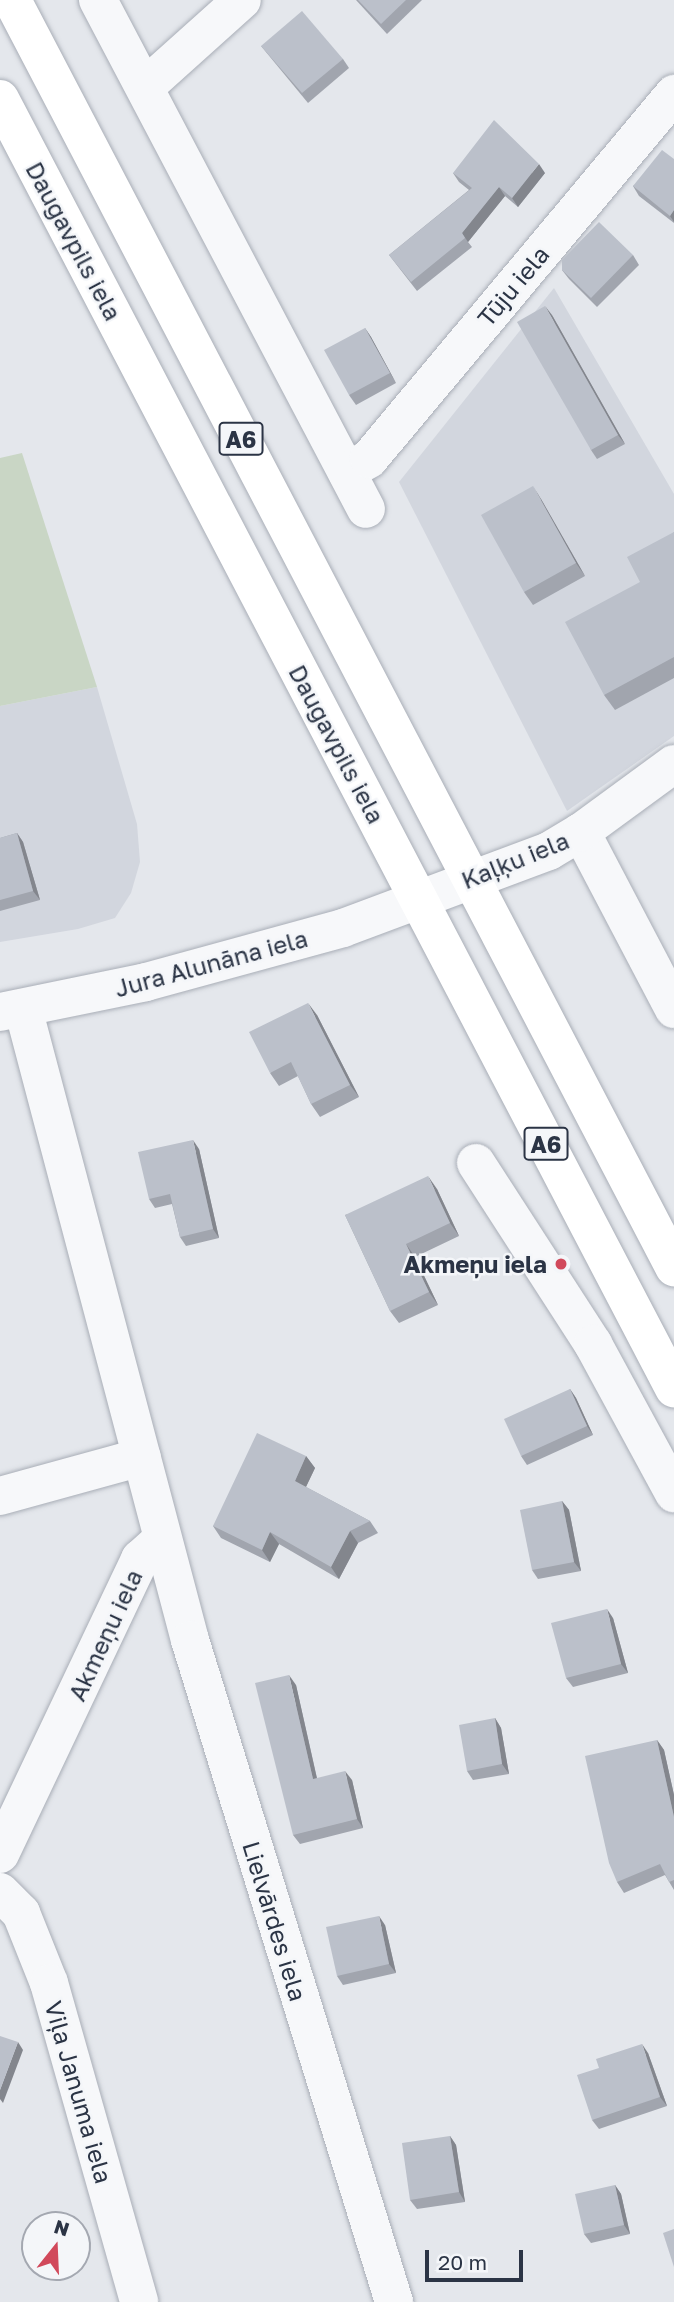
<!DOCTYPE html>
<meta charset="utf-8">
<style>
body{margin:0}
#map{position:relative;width:674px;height:2302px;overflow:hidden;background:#e4e7ec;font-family:"Golos Text",sans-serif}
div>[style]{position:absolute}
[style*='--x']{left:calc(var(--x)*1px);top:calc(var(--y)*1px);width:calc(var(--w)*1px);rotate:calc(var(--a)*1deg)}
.built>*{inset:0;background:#d2d6de}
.green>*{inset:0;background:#c9d6c5}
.roads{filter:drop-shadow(0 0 2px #a9aeb7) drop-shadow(0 0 2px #a9aeb7)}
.minor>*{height:38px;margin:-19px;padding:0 19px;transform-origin:19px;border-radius:19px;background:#f7f8fa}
.highway>*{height:38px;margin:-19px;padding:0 19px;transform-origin:19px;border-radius:19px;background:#fff}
.wall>*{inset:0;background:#a1a5ae}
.shaded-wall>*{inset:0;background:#83868d}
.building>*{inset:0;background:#bbc0ca}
.dots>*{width:19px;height:19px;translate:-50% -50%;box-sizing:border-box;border:4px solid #f4f6f9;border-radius:50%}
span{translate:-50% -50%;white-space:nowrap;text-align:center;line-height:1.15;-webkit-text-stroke:5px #f4f6f9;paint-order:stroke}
.shield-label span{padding:2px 5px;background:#f4f6f9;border:2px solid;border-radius:5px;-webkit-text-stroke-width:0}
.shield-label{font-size:23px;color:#2b3445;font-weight:700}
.street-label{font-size:24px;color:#2b3445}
.poi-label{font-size:24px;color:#2b3445;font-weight:700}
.right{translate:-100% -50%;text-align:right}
.north{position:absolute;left:21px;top:2211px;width:70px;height:70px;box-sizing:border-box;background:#f4f6f9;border:2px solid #a4a8b1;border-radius:50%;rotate:18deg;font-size:19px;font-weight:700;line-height:28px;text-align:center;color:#2b3445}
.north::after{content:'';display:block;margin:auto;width:24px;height:32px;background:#d1495b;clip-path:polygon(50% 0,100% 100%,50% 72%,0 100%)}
.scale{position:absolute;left:425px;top:2250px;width:98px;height:32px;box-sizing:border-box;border:4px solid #2b3445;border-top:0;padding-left:9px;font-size:21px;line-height:24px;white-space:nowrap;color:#2b3445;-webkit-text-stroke:5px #f4f6f9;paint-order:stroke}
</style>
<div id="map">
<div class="built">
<div style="clip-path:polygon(554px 288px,674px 494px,674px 736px,567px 811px,399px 482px)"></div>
<div style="clip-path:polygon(97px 687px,137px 824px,140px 862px,131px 893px,115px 918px,78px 929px,0 942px,0 706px)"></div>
</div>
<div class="green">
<div style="clip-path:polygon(22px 453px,97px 687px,0 706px,0 458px)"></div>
</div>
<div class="roads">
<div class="minor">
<div style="--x:98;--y:0;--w:575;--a:62.23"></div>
<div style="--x:145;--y:87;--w:130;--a:-41.9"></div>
<div style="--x:347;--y:472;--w:26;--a:-31"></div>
<div style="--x:369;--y:459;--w:476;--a:-50.1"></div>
<div style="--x:581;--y:832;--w:200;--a:62.3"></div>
<div style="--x:23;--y:1008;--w:654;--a:75.2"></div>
<div style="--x:190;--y:1640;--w:693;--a:72.87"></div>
<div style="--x:0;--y:1012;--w:149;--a:-11.6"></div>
<div style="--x:146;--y:982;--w:204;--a:-15.3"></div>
<div style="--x:343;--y:928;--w:220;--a:-20.5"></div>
<div style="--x:549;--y:851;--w:37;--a:-31"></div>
<div style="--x:581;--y:832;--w:115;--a:-36.2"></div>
<div style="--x:476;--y:1163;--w:216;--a:57.1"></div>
<div style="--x:593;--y:1344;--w:170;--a:61.5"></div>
<div style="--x:0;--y:1496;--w:147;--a:-15.4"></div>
<div style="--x:0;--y:1854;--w:327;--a:-64.6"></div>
<div style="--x:140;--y:1559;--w:28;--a:-42"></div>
<div style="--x:0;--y:1892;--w:30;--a:45"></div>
<div style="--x:21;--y:1913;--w:75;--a:68.2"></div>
<div style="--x:49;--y:1983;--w:331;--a:74.2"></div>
</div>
<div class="highway">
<div style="--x:12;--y:0;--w:1430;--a:62.41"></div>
<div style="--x:0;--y:99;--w:1455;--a:62.4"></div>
</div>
</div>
<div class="wall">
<div style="clip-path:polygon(356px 0,422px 0,387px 34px)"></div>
<div style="clip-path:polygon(261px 46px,343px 59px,349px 68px,308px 103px)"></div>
<div style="clip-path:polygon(674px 159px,674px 223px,639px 196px,633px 186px)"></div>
<div style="clip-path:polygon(453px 173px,545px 173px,518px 207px,505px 196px,468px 242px,472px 247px,417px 291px,389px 255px,469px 190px,459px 182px)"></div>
<div style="clip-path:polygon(633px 255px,639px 265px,597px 307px,569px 279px,562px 270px)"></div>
<div style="clip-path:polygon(552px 315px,625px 444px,597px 459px,591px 450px)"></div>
<div style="clip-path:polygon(365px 328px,371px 337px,396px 383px,356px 405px,349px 395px)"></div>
<div style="clip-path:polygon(541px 499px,585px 576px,533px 605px,524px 592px)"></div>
<div style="clip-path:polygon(674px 532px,674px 678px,615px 710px,604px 695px,640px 582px)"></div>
<div style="clip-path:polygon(17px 833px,23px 842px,40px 900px,0 911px,0 838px)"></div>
<div style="clip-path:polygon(317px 1015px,359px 1097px,320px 1117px,311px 1104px,298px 1076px,279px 1086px,270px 1073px)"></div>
<div style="clip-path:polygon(199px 1149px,219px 1238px,186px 1246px,180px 1237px,172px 1204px,155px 1208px,149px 1199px)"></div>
<div style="clip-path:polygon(437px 1189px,459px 1236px,415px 1257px,438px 1305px,399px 1323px,390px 1311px,345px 1215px)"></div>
<div style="clip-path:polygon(570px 1389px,576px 1398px,593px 1435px,527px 1465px,521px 1456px)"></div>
<div style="clip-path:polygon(306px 1456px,315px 1468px,306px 1487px,370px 1521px,378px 1533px,358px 1543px,339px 1579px,279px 1544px,270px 1562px,221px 1538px,213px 1526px)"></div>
<div style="clip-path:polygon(562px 1501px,569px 1510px,581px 1571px,538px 1579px,532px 1570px)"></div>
<div style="clip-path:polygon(613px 1618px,628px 1673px,573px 1687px,566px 1678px)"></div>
<div style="clip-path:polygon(296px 1685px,317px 1778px,352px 1780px,363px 1828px,300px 1844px,293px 1835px)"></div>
<div style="clip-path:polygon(495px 1718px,501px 1728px,509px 1774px,473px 1780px,467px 1771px)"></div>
<div style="clip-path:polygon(657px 1740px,664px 1750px,674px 1795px,674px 1890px,665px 1875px,624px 1893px,617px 1882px)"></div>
<div style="clip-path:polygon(385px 1925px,396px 1973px,343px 1985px,337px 1976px)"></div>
<div style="clip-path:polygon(648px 2053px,667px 2106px,599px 2129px,592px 2120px)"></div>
<div style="clip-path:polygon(450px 2136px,456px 2145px,465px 2202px,417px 2209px,410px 2200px)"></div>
<div style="clip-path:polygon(615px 2185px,621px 2194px,630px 2234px,591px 2243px,584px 2234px)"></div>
</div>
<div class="shaded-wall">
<div style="clip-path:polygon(539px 164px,545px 173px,518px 207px,512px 198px)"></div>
<div style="clip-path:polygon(499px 187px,505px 196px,468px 242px,462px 233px)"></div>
<div style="clip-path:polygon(674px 210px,674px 222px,670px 216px)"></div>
<div style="clip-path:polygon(545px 306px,552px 315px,625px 444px,618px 435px)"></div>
<div style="clip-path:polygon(365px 328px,371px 337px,396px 383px,390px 373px)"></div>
<div style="clip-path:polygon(533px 486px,541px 499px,585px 576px,576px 563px)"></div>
<div style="clip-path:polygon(17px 833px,23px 842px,40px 900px,33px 891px)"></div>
<div style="clip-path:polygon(308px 1003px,317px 1015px,359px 1097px,350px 1085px)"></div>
<div style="clip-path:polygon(193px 1140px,199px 1149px,219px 1238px,213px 1229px)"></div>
<div style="clip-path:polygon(428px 1176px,437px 1189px,459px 1236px,450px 1223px)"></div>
<div style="clip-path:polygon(406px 1244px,415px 1257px,438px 1305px,429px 1292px)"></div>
<div style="clip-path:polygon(570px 1389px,576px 1398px,593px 1435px,587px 1426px)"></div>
<div style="clip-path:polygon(306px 1456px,315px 1468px,303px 1493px,295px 1481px)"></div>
<div style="clip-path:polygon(562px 1501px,569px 1510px,581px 1571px,574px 1562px)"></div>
<div style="clip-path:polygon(350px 1531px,358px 1543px,339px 1579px,331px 1567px)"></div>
<div style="clip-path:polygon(270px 1532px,279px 1544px,270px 1562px,262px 1550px)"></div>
<div style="clip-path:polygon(607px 1609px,613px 1618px,628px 1673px,621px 1664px)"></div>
<div style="clip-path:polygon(289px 1675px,296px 1685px,319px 1788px,313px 1779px)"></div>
<div style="clip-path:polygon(495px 1718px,501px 1728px,509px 1774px,502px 1764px)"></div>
<div style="clip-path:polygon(657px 1740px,664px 1750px,674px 1795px,674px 1817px)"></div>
<div style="clip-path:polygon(345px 1771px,352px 1780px,363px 1828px,357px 1819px)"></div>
<div style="clip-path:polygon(379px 1916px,385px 1925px,396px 1973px,389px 1964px)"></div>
<div style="clip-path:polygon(18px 2042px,23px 2050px,3px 2103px,0 2099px,0 2090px)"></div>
<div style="clip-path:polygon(642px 2044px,648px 2053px,667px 2106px,660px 2097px)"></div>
<div style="clip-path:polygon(450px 2136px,456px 2145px,465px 2202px,459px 2192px)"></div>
<div style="clip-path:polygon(615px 2185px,621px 2194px,630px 2234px,624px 2225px)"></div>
</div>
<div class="building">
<div style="clip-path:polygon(358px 0,406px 0,381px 24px)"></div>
<div style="clip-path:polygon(302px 11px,343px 59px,302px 93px,261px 46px)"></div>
<div style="clip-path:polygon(494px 120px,539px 164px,512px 198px,499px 187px,462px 233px,465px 238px,411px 282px,389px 255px,472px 188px,453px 173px)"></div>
<div style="clip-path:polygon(662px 150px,674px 159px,674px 210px,670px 216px,633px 186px)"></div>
<div style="clip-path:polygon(599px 222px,633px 255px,591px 298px,562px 270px,562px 260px)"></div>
<div style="clip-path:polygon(545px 306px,618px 435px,591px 450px,517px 322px)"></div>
<div style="clip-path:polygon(365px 328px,390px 373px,349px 395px,324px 350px)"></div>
<div style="clip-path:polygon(533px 486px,576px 563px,524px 592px,481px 515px)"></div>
<div style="clip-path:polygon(674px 532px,674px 657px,604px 695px,565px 622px,640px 582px,627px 557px)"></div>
<div style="clip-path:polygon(17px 833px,33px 891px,0 900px,0 838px)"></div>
<div style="clip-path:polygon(308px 1003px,350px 1085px,311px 1104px,291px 1062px,270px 1073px,249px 1032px)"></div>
<div style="clip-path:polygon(193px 1140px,213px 1229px,180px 1237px,170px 1194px,149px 1199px,138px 1152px)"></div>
<div style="clip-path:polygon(428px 1176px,450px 1223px,406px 1244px,429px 1292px,390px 1311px,345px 1215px)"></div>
<div style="clip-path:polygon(570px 1389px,587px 1426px,521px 1456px,504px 1419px)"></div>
<div style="clip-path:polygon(257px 1433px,306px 1456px,295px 1481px,370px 1521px,350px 1531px,331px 1567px,270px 1532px,262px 1550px,213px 1526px)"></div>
<div style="clip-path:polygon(562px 1501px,574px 1562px,532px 1570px,520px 1510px)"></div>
<div style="clip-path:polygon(607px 1609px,621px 1664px,566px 1678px,551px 1623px)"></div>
<div style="clip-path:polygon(289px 1675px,313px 1779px,345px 1771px,357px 1819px,293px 1835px,255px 1683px)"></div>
<div style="clip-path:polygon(495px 1718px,502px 1764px,467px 1771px,459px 1725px)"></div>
<div style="clip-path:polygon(657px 1740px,674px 1817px,674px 1880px,669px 1882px,660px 1864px,617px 1882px,609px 1863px,585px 1756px)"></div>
<div style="clip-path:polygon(379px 1916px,389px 1964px,337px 1976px,326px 1927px)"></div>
<div style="clip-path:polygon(0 2036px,18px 2042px,0 2090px)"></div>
<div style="clip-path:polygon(642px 2044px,660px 2097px,592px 2120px,577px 2075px,599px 2068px,596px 2059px)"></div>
<div style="clip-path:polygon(450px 2136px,459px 2192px,410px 2200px,402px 2143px)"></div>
<div style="clip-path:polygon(615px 2185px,624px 2225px,584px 2234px,575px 2194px)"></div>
<div style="clip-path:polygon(674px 2229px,674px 2267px,663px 2233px)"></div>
</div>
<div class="dots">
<div style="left:561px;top:1264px;background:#d1495b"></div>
</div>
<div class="shield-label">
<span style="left:241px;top:439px">A6</span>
<span style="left:546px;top:1144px">A6</span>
</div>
<div class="street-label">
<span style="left:74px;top:241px;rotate:62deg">Daugavpils iela</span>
<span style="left:513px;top:286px;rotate:-50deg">Tūju iela</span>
<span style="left:337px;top:744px;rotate:62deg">Daugavpils iela</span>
<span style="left:515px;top:860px;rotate:-22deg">Kaļķu iela</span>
<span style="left:211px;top:963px;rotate:-15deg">Jura Alunāna iela</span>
<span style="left:105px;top:1635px;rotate:-65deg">Akmeņu iela</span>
<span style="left:275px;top:1921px;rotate:73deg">Lielvārdes iela</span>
<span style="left:79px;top:2092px;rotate:74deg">Viļa Januma iela</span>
</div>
<div class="poi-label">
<span class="right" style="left:547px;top:1264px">Akmeņu iela</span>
</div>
<div class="north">N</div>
<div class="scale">20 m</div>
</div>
